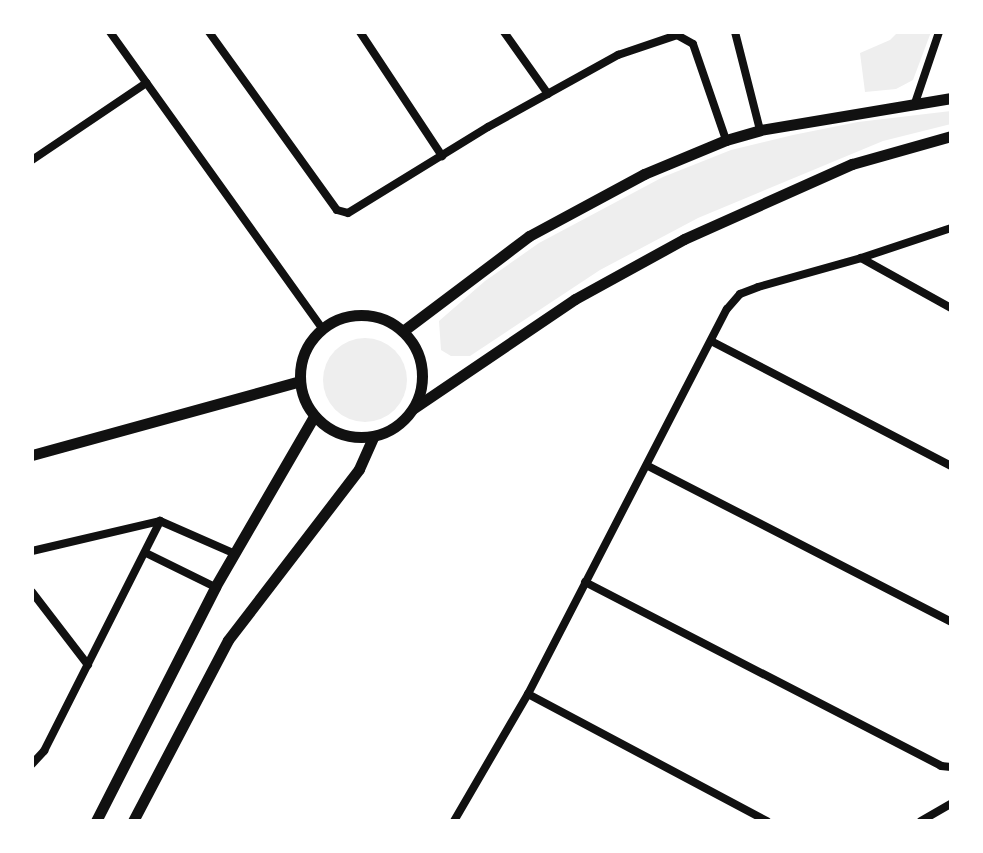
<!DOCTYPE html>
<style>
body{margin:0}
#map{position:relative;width:983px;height:853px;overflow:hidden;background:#fff;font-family:Poppins,sans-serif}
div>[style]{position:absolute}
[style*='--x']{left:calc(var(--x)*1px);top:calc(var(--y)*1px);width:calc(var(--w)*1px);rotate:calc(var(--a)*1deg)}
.green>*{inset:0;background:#eee}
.round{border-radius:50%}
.minor>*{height:8px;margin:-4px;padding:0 4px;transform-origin:4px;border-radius:4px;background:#111}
.tertiary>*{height:11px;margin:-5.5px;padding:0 5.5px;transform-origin:5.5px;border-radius:5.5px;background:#111}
.tertiary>.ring{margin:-5.5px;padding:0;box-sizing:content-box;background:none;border:11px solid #111;border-radius:50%}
span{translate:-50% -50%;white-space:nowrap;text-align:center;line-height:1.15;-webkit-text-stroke:7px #fff;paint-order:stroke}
.frame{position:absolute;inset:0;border:34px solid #fff;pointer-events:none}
</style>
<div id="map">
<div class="green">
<div style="clip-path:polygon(898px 32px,931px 32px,913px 80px,896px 89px,865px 92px,860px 53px,890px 40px)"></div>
<div style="clip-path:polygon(951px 111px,951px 124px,883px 141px,698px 218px,600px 270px,470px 356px,451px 356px,441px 350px,439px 321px,485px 281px,539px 243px,663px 177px,731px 150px,793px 135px,858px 122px)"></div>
<div class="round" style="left:323px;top:338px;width:84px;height:84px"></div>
</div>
<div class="minor">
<div style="--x:110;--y:32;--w:364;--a:54.4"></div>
<div style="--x:209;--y:32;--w:219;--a:54.3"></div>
<div style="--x:337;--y:210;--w:11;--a:15"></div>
<div style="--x:348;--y:213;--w:164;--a:-31.6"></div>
<div style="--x:488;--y:127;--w:149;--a:-29"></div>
<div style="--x:618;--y:55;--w:62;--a:-18.7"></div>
<div style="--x:677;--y:35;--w:18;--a:29"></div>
<div style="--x:693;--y:44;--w:102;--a:71"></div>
<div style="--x:360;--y:32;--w:149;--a:56.5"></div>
<div style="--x:504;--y:32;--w:76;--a:54.6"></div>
<div style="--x:735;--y:32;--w:101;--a:75.7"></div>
<div style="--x:915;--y:103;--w:75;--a:-71.3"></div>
<div style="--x:32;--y:160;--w:138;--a:-34"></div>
<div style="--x:861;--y:258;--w:103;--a:29.1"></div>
<div style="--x:711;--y:341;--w:271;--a:27.5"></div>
<div style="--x:648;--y:466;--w:341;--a:27.2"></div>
<div style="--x:32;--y:551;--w:131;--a:-13.2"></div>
<div style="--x:160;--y:521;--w:82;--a:23.7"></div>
<div style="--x:146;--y:553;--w:77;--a:26.2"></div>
<div style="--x:585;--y:582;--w:401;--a:27.3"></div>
<div style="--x:941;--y:766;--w:10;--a:6"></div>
<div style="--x:32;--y:592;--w:92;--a:52.5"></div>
<div style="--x:528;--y:694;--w:271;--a:28"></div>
<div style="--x:32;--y:764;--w:18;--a:-47"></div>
<div style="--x:44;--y:751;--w:258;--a:-63.2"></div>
<div style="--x:454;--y:821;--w:147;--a:-59.8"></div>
<div style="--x:528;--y:694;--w:433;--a:-62.7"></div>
<div style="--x:727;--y:309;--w:20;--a:-49"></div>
<div style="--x:740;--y:294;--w:19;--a:-21"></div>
<div style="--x:758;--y:287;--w:107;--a:-15.7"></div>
<div style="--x:861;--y:258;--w:95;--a:-18.4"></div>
<div style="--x:921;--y:821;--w:34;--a:-30"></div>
</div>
<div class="tertiary">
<div class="ring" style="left:300px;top:315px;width:111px;height:111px"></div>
<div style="--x:403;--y:331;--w:158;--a:-37"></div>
<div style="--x:529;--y:236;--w:131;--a:-28.3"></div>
<div style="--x:644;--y:174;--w:89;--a:-22.5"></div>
<div style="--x:726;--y:140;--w:35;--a:-16"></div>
<div style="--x:760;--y:130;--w:194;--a:-9.5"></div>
<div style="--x:414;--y:408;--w:194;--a:-34.1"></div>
<div style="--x:575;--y:299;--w:124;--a:-28.8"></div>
<div style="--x:684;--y:239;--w:184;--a:-24.1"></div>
<div style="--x:852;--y:164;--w:103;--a:-15.8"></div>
<div style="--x:32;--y:455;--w:278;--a:-15.4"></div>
<div style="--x:96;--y:821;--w:263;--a:-63"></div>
<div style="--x:215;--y:587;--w:198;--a:-59.9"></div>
<div style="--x:133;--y:821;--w:204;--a:-62.3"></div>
<div style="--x:228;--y:640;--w:215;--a:-52.5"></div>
<div style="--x:359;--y:469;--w:35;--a:-66"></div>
</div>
<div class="frame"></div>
</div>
